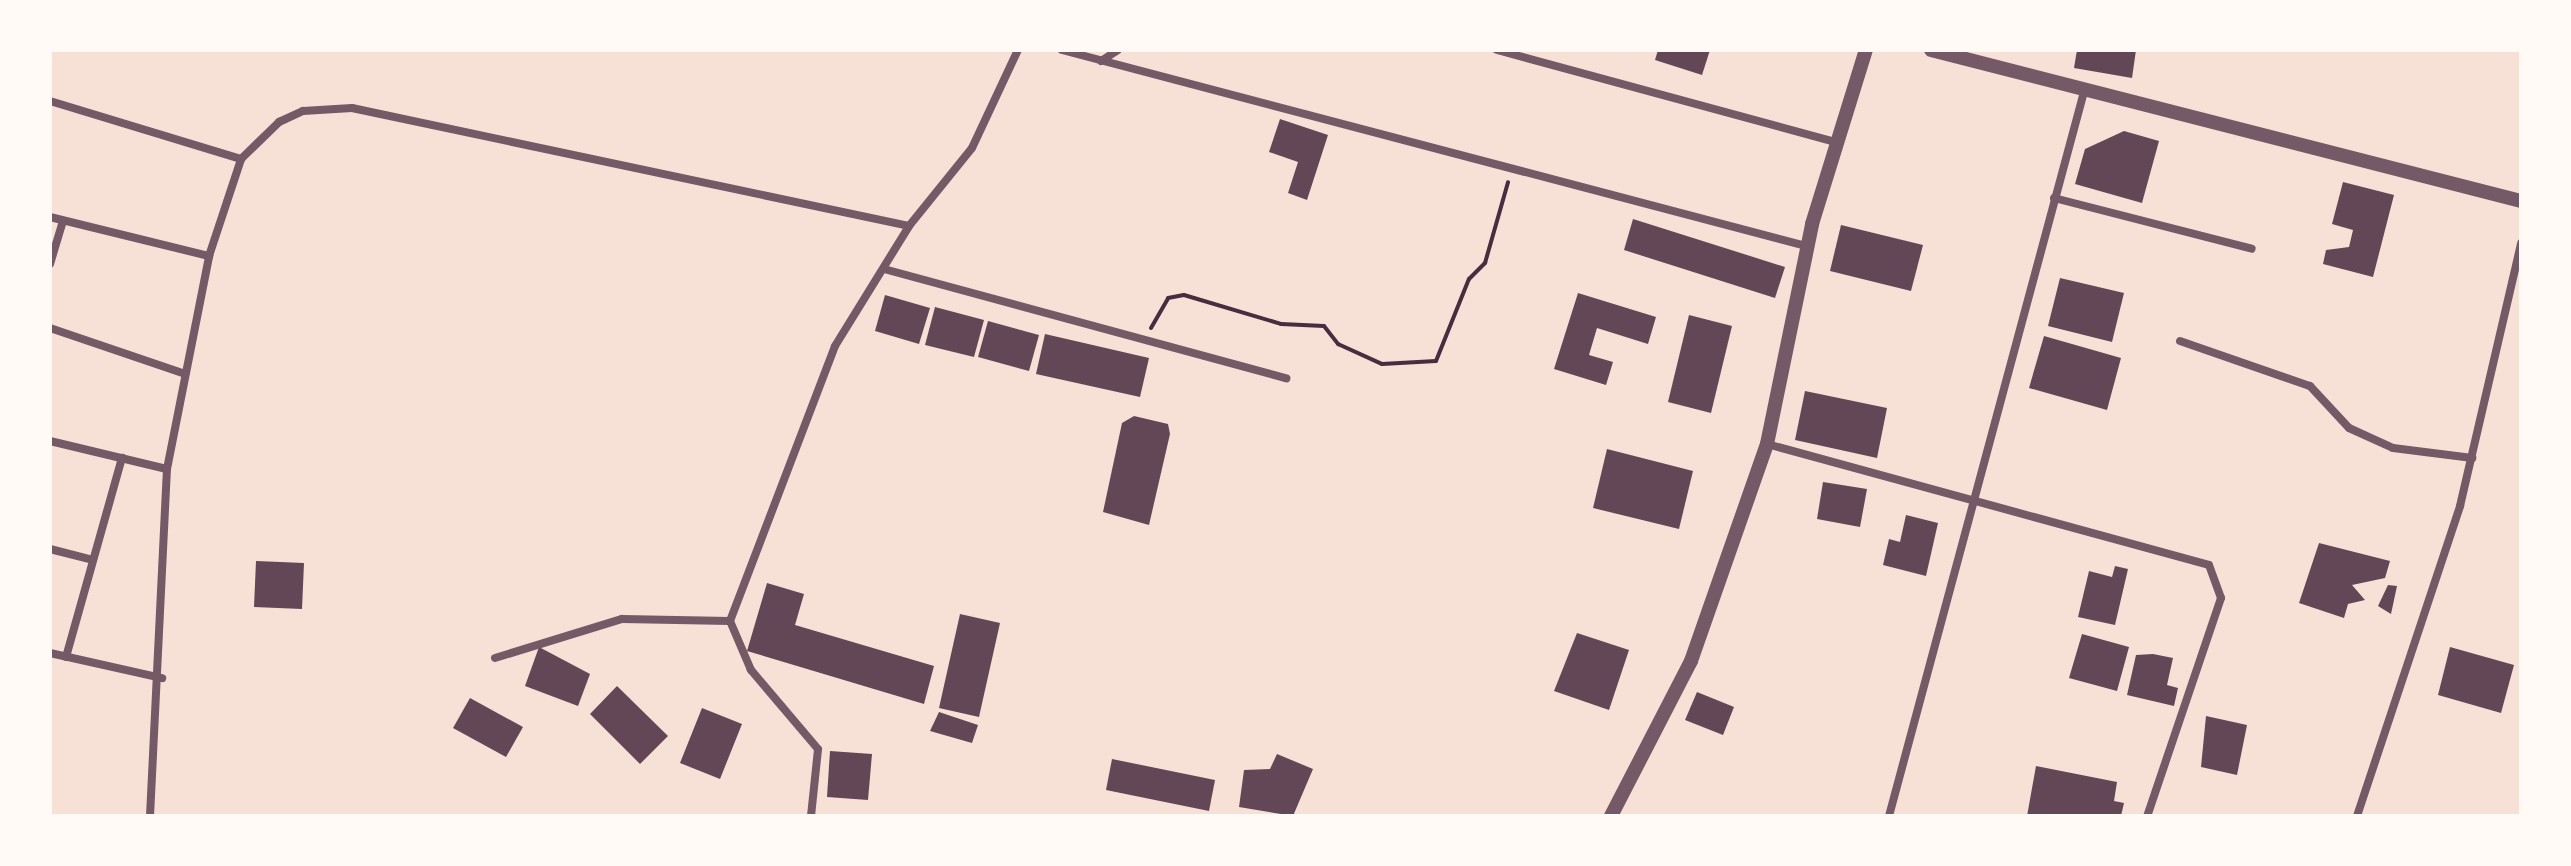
<!DOCTYPE html>
<style>
body{margin:0}
#map{position:relative;width:2571px;height:866px;overflow:hidden;background:#f7e1d7;font-family:Rubik,sans-serif}
div>[style]{position:absolute}
[style*='--x']{left:calc(var(--x)*1px);top:calc(var(--y)*1px);width:calc(var(--w)*1px);rotate:calc(var(--a)*1deg)}
.building>*{inset:0;background:#644757}
.path>*{height:4px;margin:-2px;padding:0 2px;transform-origin:2px;border-radius:2px;background:#4a2c40}
.minor>*{height:8px;margin:-4px;padding:0 4px;transform-origin:4px;border-radius:4px;background:#755966}
.tertiary>*{height:14px;margin:-7px;padding:0 7px;transform-origin:7px;border-radius:7px;background:#755966}
span{translate:-50% -50%;white-space:nowrap;text-align:center;line-height:1.15;-webkit-text-stroke:6px #fffaf5;paint-order:stroke}
.frame{position:absolute;inset:0;border:52px solid #fffaf5;pointer-events:none}
</style>
<div id="map">
<div class="building">
<div style="clip-path:polygon(1658px 50px,1710px 50px,1702px 75px,1655px 60px)"></div>
<div style="clip-path:polygon(2077px 50px,2136px 50px,2132px 78px,2074px 68px)"></div>
<div style="clip-path:polygon(1280px 119px,1328px 135px,1307px 200px,1288px 193px,1298px 162px,1269px 152px)"></div>
<div style="clip-path:polygon(2124px 131px,2159px 141px,2142px 203px,2075px 184px,2085px 149px)"></div>
<div style="clip-path:polygon(2343px 182px,2394px 195px,2373px 277px,2323px 264px,2326px 250px,2349px 247px,2353px 230px,2332px 224px)"></div>
<div style="clip-path:polygon(1633px 219px,1785px 267px,1775px 298px,1624px 250px)"></div>
<div style="clip-path:polygon(1841px 225px,1923px 245px,1911px 291px,1830px 271px)"></div>
<div style="clip-path:polygon(2060px 278px,2124px 293px,2112px 342px,2048px 326px)"></div>
<div style="clip-path:polygon(1578px 293px,1656px 317px,1648px 344px,1597px 328px,1589px 355px,1613px 362px,1606px 385px,1554px 369px)"></div>
<div style="clip-path:polygon(885px 295px,930px 308px,919px 344px,875px 331px)"></div>
<div style="clip-path:polygon(935px 307px,984px 320px,974px 357px,925px 345px)"></div>
<div style="clip-path:polygon(1689px 315px,1732px 326px,1711px 413px,1668px 402px)"></div>
<div style="clip-path:polygon(988px 321px,1039px 335px,1029px 371px,978px 357px)"></div>
<div style="clip-path:polygon(1045px 334px,1149px 358px,1140px 397px,1036px 374px)"></div>
<div style="clip-path:polygon(2044px 336px,2121px 358px,2107px 410px,2029px 388px)"></div>
<div style="clip-path:polygon(1805px 391px,1887px 408px,1877px 458px,1795px 440px)"></div>
<div style="clip-path:polygon(1134px 416px,1168px 424px,1170px 434px,1149px 525px,1103px 512px,1122px 423px)"></div>
<div style="clip-path:polygon(1607px 449px,1693px 471px,1679px 529px,1593px 508px)"></div>
<div style="clip-path:polygon(1823px 482px,1867px 489px,1860px 527px,1817px 519px)"></div>
<div style="clip-path:polygon(1906px 515px,1938px 523px,1926px 576px,1883px 565px,1889px 539px,1900px 542px)"></div>
<div style="clip-path:polygon(2319px 543px,2390px 561px,2385px 578px,2352px 585px,2365px 600px,2348px 604px,2344px 618px,2299px 603px)"></div>
<div style="clip-path:polygon(256px 561px,304px 563px,302px 609px,254px 607px)"></div>
<div style="clip-path:polygon(2115px 566px,2128px 569px,2115px 625px,2078px 617px,2089px 571px,2112px 577px)"></div>
<div style="clip-path:polygon(767px 583px,804px 594px,795px 625px,934px 666px,924px 704px,747px 651px)"></div>
<div style="clip-path:polygon(2388px 585px,2397px 586px,2391px 614px,2378px 606px)"></div>
<div style="clip-path:polygon(960px 614px,1000px 623px,979px 717px,939px 708px)"></div>
<div style="clip-path:polygon(1577px 633px,1629px 650px,1609px 710px,1554px 691px)"></div>
<div style="clip-path:polygon(2082px 634px,2129px 647px,2117px 691px,2069px 678px)"></div>
<div style="clip-path:polygon(539px 647px,590px 674px,578px 706px,525px 686px)"></div>
<div style="clip-path:polygon(2450px 647px,2514px 665px,2501px 713px,2438px 695px)"></div>
<div style="clip-path:polygon(2153px 654px,2173px 658px,2167px 685px,2178px 688px,2174px 706px,2127px 695px,2136px 655px)"></div>
<div style="clip-path:polygon(617px 686px,668px 736px,640px 764px,590px 714px)"></div>
<div style="clip-path:polygon(1697px 692px,1734px 707px,1723px 735px,1685px 720px)"></div>
<div style="clip-path:polygon(470px 698px,523px 727px,506px 757px,453px 728px)"></div>
<div style="clip-path:polygon(702px 708px,742px 724px,720px 779px,680px 763px)"></div>
<div style="clip-path:polygon(939px 712px,978px 725px,972px 743px,930px 731px)"></div>
<div style="clip-path:polygon(2206px 716px,2247px 725px,2237px 775px,2201px 767px)"></div>
<div style="clip-path:polygon(830px 751px,872px 754px,868px 800px,827px 797px)"></div>
<div style="clip-path:polygon(1277px 754px,1313px 769px,1293px 816px,1239px 807px,1244px 770px,1270px 769px)"></div>
<div style="clip-path:polygon(1112px 759px,1215px 780px,1209px 811px,1106px 790px)"></div>
<div style="clip-path:polygon(2036px 766px,2117px 782px,2114px 801px,2124px 803px,2121px 816px,2027px 816px)"></div>
</div>
<div class="path">
<div style="--x:1151;--y:328;--w:34;--a:-60"></div>
<div style="--x:1168;--y:298;--w:16;--a:-11"></div>
<div style="--x:1184;--y:295;--w:101;--a:16.6"></div>
<div style="--x:1281;--y:324;--w:43;--a:2.7"></div>
<div style="--x:1324;--y:326;--w:23;--a:52"></div>
<div style="--x:1338;--y:344;--w:48;--a:24.4"></div>
<div style="--x:1382;--y:364;--w:54;--a:-3.2"></div>
<div style="--x:1436;--y:361;--w:88;--a:-68.1"></div>
<div style="--x:1469;--y:279;--w:23;--a:-45"></div>
<div style="--x:1485;--y:263;--w:84;--a:-74.1"></div>
</div>
<div class="minor">
<div style="--x:1062;--y:50;--w:769;--a:14.76"></div>
<div style="--x:1497;--y:50;--w:351;--a:15.2"></div>
<div style="--x:1101;--y:61;--w:20;--a:-33"></div>
<div style="--x:50;--y:101;--w:200;--a:16.9"></div>
<div style="--x:2054;--y:198;--w:204;--a:14.4"></div>
<div style="--x:50;--y:217;--w:164;--a:13.8"></div>
<div style="--x:50;--y:264;--w:45;--a:-73.2"></div>
<div style="--x:884;--y:269;--w:417;--a:15.2"></div>
<div style="--x:50;--y:328;--w:143;--a:18.8"></div>
<div style="--x:2180;--y:341;--w:138;--a:19.1"></div>
<div style="--x:2310;--y:386;--w:57;--a:47.1"></div>
<div style="--x:2349;--y:428;--w:48;--a:24.4"></div>
<div style="--x:2393;--y:448;--w:80;--a:7.2"></div>
<div style="--x:50;--y:441;--w:120;--a:13.5"></div>
<div style="--x:1767;--y:444;--w:458;--a:15.3"></div>
<div style="--x:2209;--y:565;--w:35;--a:70"></div>
<div style="--x:2221;--y:598;--w:230;--a:108.7"></div>
<div style="--x:50;--y:549;--w:44;--a:14.3"></div>
<div style="--x:50;--y:653;--w:115;--a:12.6"></div>
<div style="--x:66;--y:657;--w:207;--a:-74.3"></div>
<div style="--x:495;--y:658;--w:133;--a:-17.1"></div>
<div style="--x:622;--y:619;--w:108;--a:1.1"></div>
<div style="--x:150;--y:816;--w:347;--a:-87.2"></div>
<div style="--x:167;--y:469;--w:217;--a:-78.8"></div>
<div style="--x:209;--y:256;--w:102;--a:-71.7"></div>
<div style="--x:241;--y:159;--w:53;--a:-44.2"></div>
<div style="--x:279;--y:122;--w:26;--a:-25"></div>
<div style="--x:303;--y:111;--w:49;--a:-3.5"></div>
<div style="--x:352;--y:108;--w:569;--a:11.96"></div>
<div style="--x:811;--y:816;--w:67;--a:-84"></div>
<div style="--x:818;--y:749;--w:104;--a:-130.3"></div>
<div style="--x:751;--y:670;--w:53;--a:-113.2"></div>
<div style="--x:730;--y:621;--w:294;--a:-69.1"></div>
<div style="--x:835;--y:346;--w:141;--a:-58.3"></div>
<div style="--x:909;--y:226;--w:100;--a:-51.1"></div>
<div style="--x:972;--y:148;--w:108;--a:-64.9"></div>
<div style="--x:1889;--y:816;--w:750;--a:-74.93"></div>
<div style="--x:2357;--y:816;--w:327;--a:-71.6"></div>
<div style="--x:2460;--y:506;--w:270;--a:-76.9"></div>
</div>
<div class="tertiary">
<div style="--x:1931;--y:50;--w:609;--a:14.36"></div>
<div style="--x:1611;--y:816;--w:174;--a:-62.7"></div>
<div style="--x:1691;--y:661;--w:230;--a:-70.7"></div>
<div style="--x:1767;--y:444;--w:225;--a:-78.4"></div>
<div style="--x:1812;--y:224;--w:182;--a:-72.8"></div>
</div>
<div class="frame"></div>
</div>
